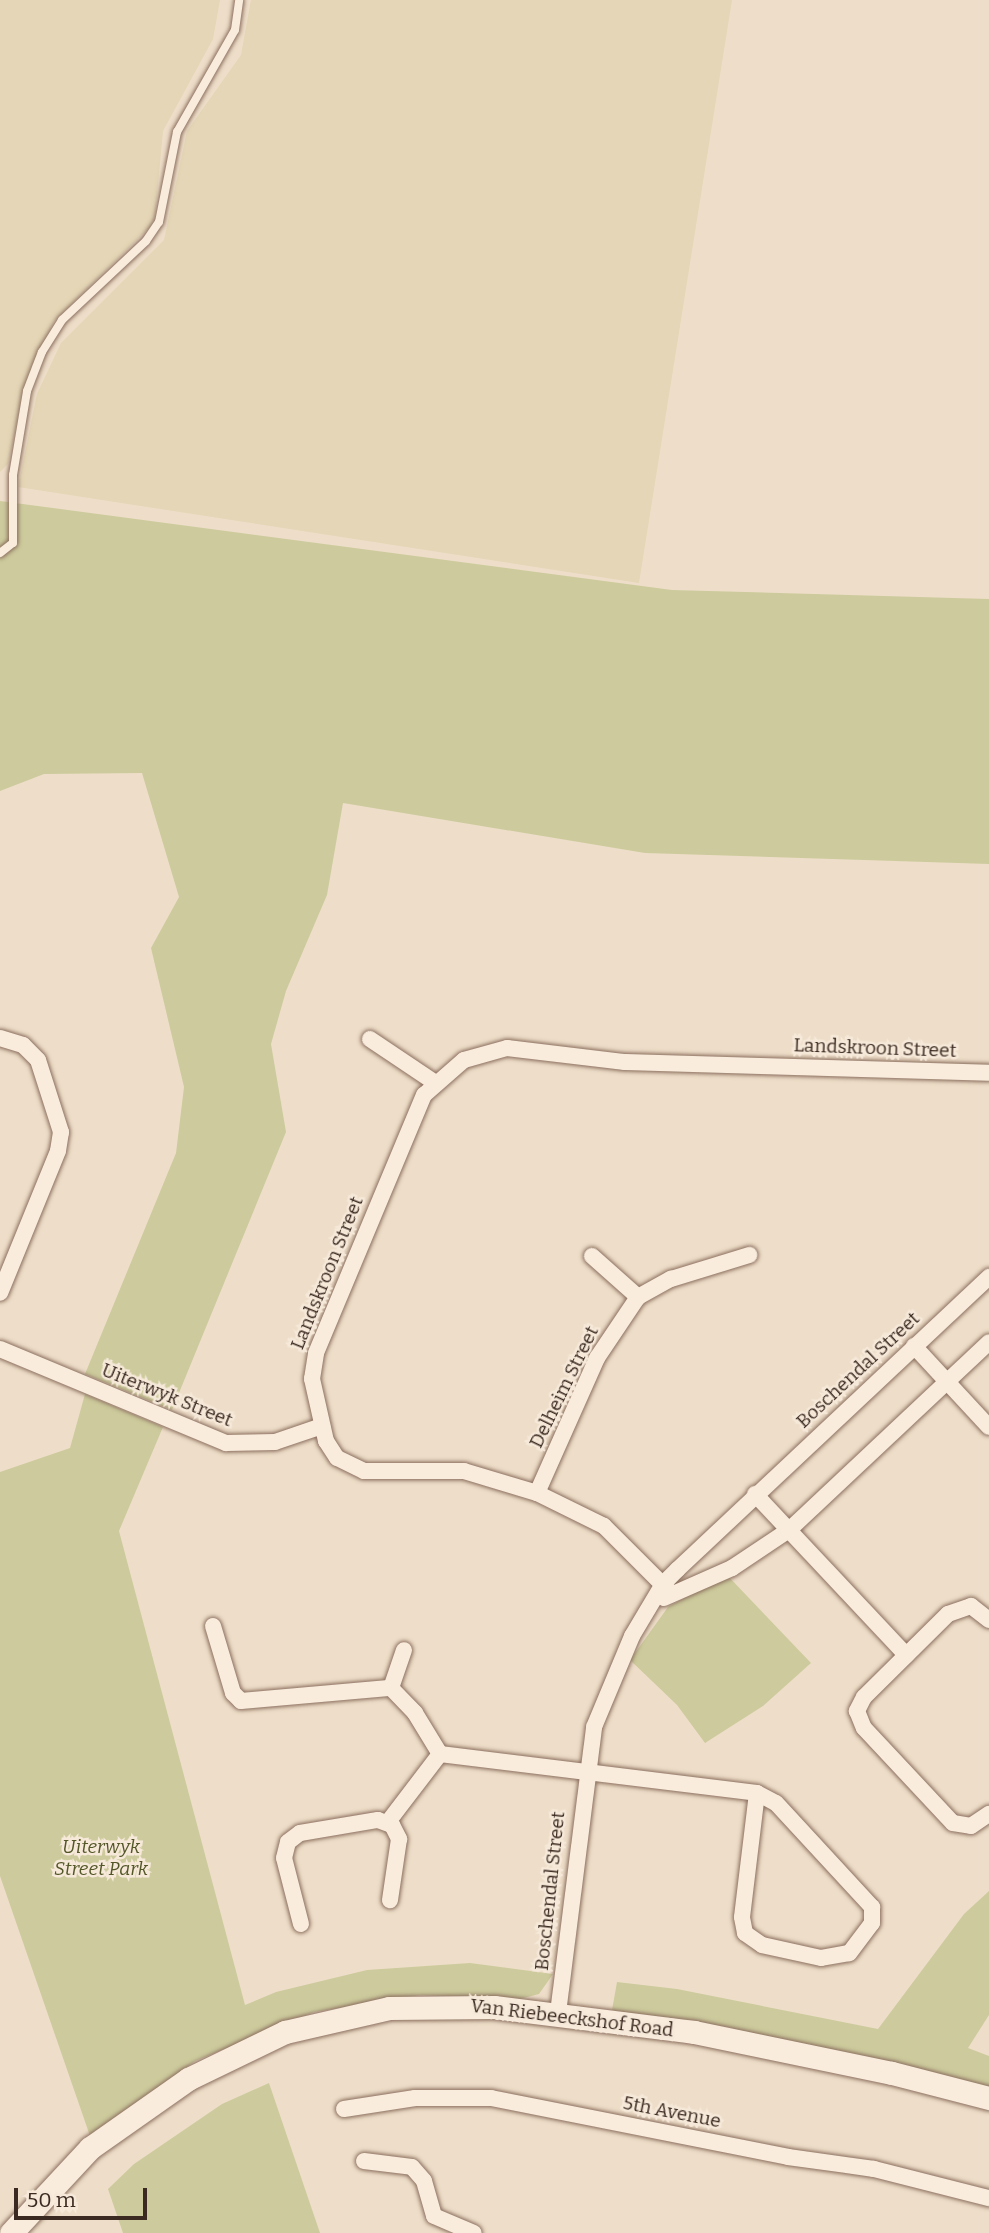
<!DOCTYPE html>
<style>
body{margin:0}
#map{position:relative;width:989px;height:2233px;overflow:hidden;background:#eedec9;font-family:Bitter,serif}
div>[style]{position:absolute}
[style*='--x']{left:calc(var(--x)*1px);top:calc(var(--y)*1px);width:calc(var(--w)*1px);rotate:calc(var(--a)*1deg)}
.farmland>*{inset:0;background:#e4d6b6}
.green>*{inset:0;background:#cdcb9d}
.roads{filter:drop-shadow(0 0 2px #8b6f5e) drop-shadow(0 0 2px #8b6f5e)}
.lane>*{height:8px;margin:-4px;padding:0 4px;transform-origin:4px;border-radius:4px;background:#f9ecdd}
.street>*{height:16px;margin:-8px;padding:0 8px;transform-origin:8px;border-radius:8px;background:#f9ecdd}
.secondary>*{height:23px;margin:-11.5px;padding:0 11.5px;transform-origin:11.5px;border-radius:11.5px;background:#f9ecdd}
span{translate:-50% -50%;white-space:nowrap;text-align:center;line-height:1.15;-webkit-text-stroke:5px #f6e9d9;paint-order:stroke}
.street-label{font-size:19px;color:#3b2a21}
.park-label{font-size:19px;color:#535728;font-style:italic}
.scale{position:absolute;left:14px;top:2188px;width:133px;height:32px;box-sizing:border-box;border:4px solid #3b2a21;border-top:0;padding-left:9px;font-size:21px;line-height:24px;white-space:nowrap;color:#3b2a21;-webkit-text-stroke:5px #f6e9d9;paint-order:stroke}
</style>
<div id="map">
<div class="farmland">
<div style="clip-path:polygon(0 0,220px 0,213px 39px,163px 131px,155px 216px,150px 227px,54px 321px,24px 389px,8px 464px,0 472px)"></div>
<div style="clip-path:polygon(251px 0,732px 0,639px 583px,18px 487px,37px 394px,61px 343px,164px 240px,187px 131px,241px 55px)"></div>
</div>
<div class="green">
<div style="clip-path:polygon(0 501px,672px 590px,989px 599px,989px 864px,645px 853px,343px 803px,327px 895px,286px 991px,271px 1044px,286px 1132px,172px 1410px,85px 1374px,176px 1153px,184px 1087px,151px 948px,179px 897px,142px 773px,44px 774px,0 791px)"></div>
<div style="clip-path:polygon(85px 1394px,163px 1427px,119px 1531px,245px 2005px,276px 1992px,367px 1970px,470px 1963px,553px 1974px,539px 1994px,520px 1999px,420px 1995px,314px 2012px,195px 2061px,90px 2136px,0 1876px,0 1472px,70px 1448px)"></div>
<div style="clip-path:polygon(727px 1575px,811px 1663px,763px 1706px,705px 1743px,677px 1705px,630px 1660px,668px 1607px)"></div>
<div style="clip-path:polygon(989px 1891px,989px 2015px,968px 2048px,989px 2056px,989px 2087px,727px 2027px,612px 2010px,617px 1982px,677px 1989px,878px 2029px,964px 1914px)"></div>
<div style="clip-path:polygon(269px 2083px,320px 2233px,123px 2233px,108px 2189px,134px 2164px,222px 2104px)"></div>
</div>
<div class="roads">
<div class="lane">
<div style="--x:0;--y:553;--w:16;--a:-38"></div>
<div style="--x:13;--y:543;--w:68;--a:-90"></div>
<div style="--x:13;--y:475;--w:85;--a:-80.5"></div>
<div style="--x:27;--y:391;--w:42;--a:-69"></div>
<div style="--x:42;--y:352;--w:38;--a:-58"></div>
<div style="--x:62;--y:320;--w:115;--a:-43.2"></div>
<div style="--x:146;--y:241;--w:23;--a:-56"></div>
<div style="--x:159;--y:222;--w:92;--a:-78.7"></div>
<div style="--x:177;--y:132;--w:117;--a:-60.4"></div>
<div style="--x:235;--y:30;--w:30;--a:-82"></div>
</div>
<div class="street">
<div style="--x:0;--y:1038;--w:24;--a:17"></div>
<div style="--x:23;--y:1045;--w:21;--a:45"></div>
<div style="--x:38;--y:1060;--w:76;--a:72.3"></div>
<div style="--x:61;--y:1132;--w:19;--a:99"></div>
<div style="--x:58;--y:1151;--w:153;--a:112.2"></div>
<div style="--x:370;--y:1039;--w:77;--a:33.9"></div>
<div style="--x:592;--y:1256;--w:62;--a:41.7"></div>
<div style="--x:914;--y:1346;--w:110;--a:47.2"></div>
<div style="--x:0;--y:1349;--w:245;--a:22.6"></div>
<div style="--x:226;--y:1443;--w:49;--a:-1.2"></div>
<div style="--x:275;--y:1442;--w:50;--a:-18.8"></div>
<div style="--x:537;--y:1493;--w:148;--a:-66"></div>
<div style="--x:597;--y:1358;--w:73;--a:-56.1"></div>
<div style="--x:638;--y:1297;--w:38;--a:-29"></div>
<div style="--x:671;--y:1279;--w:82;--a:-17.1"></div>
<div style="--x:755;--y:1494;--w:221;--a:46.8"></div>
<div style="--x:671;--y:1593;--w:95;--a:-135"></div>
<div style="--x:604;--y:1526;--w:75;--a:-153.8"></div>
<div style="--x:537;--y:1493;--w:76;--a:-163.2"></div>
<div style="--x:464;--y:1471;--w:100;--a:180"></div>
<div style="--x:364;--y:1471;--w:30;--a:-154"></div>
<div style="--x:337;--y:1458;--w:20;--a:-123"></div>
<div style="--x:326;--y:1441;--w:64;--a:-102.7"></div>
<div style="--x:312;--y:1379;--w:26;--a:-81"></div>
<div style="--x:316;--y:1353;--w:280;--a:-67.3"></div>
<div style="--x:424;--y:1095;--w:53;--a:-41.2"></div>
<div style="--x:464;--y:1060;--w:45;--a:-15.6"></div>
<div style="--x:507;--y:1048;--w:119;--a:6.8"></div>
<div style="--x:625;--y:1062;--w:364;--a:1.7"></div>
<div style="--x:664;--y:1598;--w:74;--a:-23.8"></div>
<div style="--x:732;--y:1568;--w:69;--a:-33.7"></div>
<div style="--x:789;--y:1530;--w:274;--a:-43.2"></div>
<div style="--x:989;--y:1620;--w:23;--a:-142"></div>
<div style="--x:971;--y:1606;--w:24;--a:161"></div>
<div style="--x:948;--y:1614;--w:118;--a:135.3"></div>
<div style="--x:864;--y:1697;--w:16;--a:117"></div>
<div style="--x:857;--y:1711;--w:18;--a:68"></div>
<div style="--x:864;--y:1728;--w:130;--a:46.9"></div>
<div style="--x:953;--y:1823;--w:18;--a:9"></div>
<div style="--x:971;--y:1826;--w:22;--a:-34"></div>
<div style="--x:213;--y:1626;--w:70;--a:73.4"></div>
<div style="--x:233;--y:1693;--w:11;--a:45"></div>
<div style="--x:241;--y:1701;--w:151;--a:-5"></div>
<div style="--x:391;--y:1688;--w:35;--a:46"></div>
<div style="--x:415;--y:1713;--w:48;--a:58.6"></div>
<div style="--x:391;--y:1688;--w:40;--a:-71.1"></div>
<div style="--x:440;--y:1754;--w:319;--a:7"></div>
<div style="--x:757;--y:1793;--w:21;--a:28"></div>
<div style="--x:776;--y:1803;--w:142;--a:47.3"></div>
<div style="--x:872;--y:1907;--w:16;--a:90"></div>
<div style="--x:872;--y:1923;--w:38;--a:127"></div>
<div style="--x:849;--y:1953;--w:28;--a:170"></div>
<div style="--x:821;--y:1958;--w:60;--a:-167.6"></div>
<div style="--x:762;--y:1945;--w:21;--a:-145"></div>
<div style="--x:745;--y:1933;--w:16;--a:-101"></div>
<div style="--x:742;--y:1917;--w:125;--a:-83.1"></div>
<div style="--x:388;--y:1822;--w:86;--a:-52.6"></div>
<div style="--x:301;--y:1924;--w:68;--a:-104.4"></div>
<div style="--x:284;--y:1858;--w:16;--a:-76"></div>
<div style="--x:288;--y:1842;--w:15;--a:-37"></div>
<div style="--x:300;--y:1833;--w:79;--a:-9.5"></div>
<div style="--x:378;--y:1820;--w:15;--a:20"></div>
<div style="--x:392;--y:1825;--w:16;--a:63"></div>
<div style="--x:399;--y:1839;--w:62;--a:98.4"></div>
<div style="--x:558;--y:2013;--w:288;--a:-82.8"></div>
<div style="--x:594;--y:1727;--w:99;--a:-67.3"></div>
<div style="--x:632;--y:1636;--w:61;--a:-59.2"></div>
<div style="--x:663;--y:1584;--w:21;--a:-45"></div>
<div style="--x:678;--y:1569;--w:427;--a:-43.2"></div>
<div style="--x:344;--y:2109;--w:72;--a:-8.8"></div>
<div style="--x:415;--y:2098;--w:76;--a:0"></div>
<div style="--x:491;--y:2098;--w:303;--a:11.2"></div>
<div style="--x:788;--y:2157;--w:87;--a:7.9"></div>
<div style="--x:874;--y:2169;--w:119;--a:14.2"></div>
<div style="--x:364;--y:2161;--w:48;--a:7.1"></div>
<div style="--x:412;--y:2167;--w:18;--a:49"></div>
<div style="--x:424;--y:2181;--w:36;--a:74"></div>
<div style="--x:434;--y:2216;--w:43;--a:23"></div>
</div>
<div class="secondary">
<div style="--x:11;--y:2233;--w:116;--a:-47.1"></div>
<div style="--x:90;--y:2148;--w:120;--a:-35.1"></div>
<div style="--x:188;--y:2079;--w:108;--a:-25.9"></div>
<div style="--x:285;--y:2032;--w:107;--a:-13"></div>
<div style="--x:389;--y:2008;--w:105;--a:-0.5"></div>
<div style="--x:494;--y:2007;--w:202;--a:7.1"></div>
<div style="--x:694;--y:2032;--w:202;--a:11.7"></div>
<div style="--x:892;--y:2073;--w:100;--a:14.5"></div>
</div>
</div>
<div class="street-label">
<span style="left:875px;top:1048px;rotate:2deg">Landskroon Street</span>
<span style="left:327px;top:1273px;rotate:-68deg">Landskroon Street</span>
<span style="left:858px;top:1370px;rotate:-43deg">Boschendal Street</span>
<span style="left:564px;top:1387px;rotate:-64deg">Delheim Street</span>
<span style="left:167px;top:1395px;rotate:22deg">Uiterwyk Street</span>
<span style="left:550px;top:1891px;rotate:-84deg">Boschendal Street</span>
<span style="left:572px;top:2018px;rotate:7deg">Van Riebeeckshof Road</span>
<span style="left:672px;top:2112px;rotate:11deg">5th Avenue</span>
</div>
<div class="park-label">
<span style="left:101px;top:1858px">Uiterwyk<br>Street Park</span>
</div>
<div class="scale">50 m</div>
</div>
